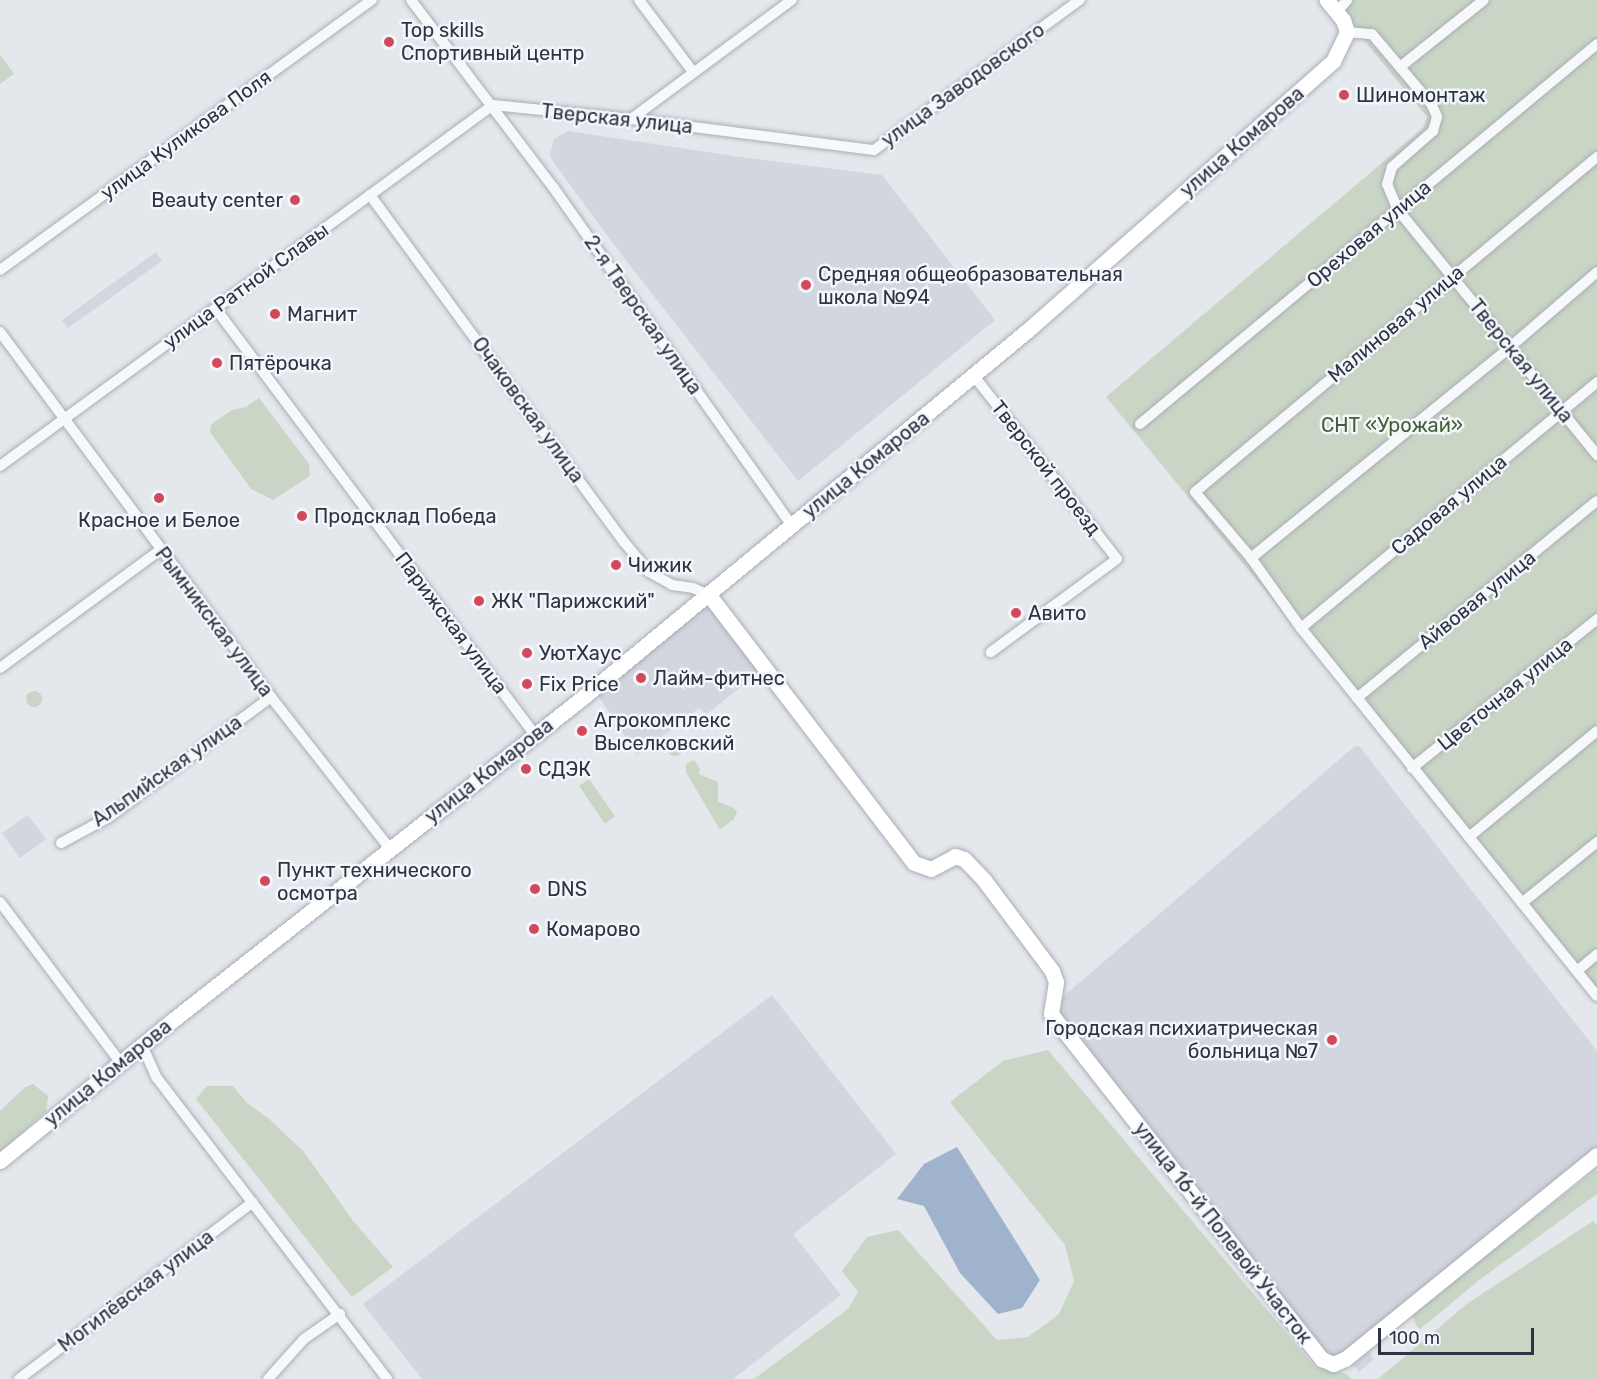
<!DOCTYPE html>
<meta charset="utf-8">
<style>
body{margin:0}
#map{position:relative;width:1597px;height:1379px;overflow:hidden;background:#e4e7ec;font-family:Rubik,sans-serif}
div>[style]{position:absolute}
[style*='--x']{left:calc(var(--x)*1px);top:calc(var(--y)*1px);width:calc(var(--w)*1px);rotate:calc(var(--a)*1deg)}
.built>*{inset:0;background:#d2d6de}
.green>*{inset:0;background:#c9d6c5}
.round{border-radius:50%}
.water>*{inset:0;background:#9fb4cc}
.roads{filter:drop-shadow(0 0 2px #a9aeb7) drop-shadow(0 0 2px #a9aeb7)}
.street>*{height:10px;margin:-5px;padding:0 5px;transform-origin:5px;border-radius:5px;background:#f7f8fa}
.secondary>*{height:15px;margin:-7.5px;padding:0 7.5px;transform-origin:7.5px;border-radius:7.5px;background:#fff}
.dots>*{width:16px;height:16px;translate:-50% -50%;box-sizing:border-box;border:3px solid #f4f6f9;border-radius:50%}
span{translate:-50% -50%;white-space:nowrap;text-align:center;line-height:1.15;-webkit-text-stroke:5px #f4f6f9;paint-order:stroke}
.poi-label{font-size:20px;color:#2b3445}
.left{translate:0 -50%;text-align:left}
.right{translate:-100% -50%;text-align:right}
.street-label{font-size:20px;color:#2b3445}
.park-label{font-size:20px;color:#3f6138}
.scale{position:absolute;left:1378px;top:1328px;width:156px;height:27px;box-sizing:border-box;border:3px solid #2b3445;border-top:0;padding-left:8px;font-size:18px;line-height:21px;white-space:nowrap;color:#2b3445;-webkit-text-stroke:4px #f4f6f9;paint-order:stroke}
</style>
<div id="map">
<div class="built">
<div style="clip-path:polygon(568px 131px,740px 157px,882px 175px,995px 320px,798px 481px,618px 250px,554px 163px,550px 155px,554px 139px)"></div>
<div style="clip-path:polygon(156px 252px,162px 261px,68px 328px,62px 320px)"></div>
<div style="clip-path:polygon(709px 600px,762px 670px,707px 714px,699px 708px,637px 755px,596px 692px)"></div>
<div style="clip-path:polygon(1355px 746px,1359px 746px,1597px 1051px,1597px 1151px,1338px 1356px,1329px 1356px,1060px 1020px,1059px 1000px)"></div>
<div style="clip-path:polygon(28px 815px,46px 839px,20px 858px,2px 833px)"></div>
<div style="clip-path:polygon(772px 995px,896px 1154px,793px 1234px,841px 1295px,733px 1379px,422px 1379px,363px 1304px)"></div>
<div style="clip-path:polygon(1368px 1352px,1374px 1359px,1359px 1372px,1353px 1365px)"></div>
</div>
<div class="green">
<div style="clip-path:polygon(1331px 0,1597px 0,1597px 994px,1106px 397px,1423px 128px,1427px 117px)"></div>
<div style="clip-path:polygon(0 55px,14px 74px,0 84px)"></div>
<div style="clip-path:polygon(259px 398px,309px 464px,310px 476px,273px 500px,251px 489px,210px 432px,211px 425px,220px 418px,232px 410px,246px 407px)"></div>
<div class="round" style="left:26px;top:691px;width:16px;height:16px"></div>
<div class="round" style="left:667px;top:740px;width:16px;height:16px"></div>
<div style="clip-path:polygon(694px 760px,700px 769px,699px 774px,718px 782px,718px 802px,734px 808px,737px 812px,734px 819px,720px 830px,686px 772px,686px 764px)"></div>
<div style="clip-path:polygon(589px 779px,615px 816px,605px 824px,579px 786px)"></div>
<div style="clip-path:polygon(1048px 1050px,1315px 1367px,1346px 1374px,1352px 1379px,754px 1379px,848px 1309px,858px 1292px,842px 1271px,867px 1237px,898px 1230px,997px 1340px,1028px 1337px,1059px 1314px,1074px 1281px,1065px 1245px,950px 1102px,1003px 1061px)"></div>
<div style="clip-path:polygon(33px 1084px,48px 1096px,46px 1111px,0 1152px,0 1111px,24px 1088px)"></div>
<div style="clip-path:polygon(207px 1086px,233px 1086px,247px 1103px,268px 1118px,304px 1152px,354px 1222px,393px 1267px,352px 1297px,196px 1099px)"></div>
<div style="clip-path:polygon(1597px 1169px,1597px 1194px,1482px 1278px,1420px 1329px,1416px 1325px,1412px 1314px)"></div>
<div style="clip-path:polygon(1593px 1221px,1597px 1225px,1597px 1379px,1378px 1379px,1468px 1303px)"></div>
</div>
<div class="water">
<div style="clip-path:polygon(957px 1147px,1040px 1280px,1022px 1308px,998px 1314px,960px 1273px,924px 1206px,897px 1199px,924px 1164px)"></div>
</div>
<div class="roads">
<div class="street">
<div style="--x:411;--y:0;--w:235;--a:52.8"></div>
<div style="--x:553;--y:187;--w:415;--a:54.8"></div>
<div style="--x:639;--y:0;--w:90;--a:53.1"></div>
<div style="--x:1337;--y:12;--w:16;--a:-50"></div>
<div style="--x:1347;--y:32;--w:25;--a:5"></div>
<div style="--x:1372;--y:34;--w:93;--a:49.8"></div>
<div style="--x:1432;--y:105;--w:13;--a:67"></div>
<div style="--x:1437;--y:117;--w:15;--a:106"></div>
<div style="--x:1433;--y:131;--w:55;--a:138.7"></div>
<div style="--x:1392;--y:167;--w:18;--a:106"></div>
<div style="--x:1387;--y:184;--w:28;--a:67"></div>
<div style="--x:1398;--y:210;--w:316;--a:50.9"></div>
<div style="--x:1400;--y:67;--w:107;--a:-38.6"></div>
<div style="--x:493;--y:105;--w:139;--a:5.8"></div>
<div style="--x:631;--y:119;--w:245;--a:7.3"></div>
<div style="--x:874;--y:150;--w:255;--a:-36.1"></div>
<div style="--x:631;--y:119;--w:200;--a:-36.5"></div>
<div style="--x:1597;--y:157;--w:523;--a:140.19"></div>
<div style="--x:1195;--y:492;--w:87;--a:49.7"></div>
<div style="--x:1251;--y:558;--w:86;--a:54.5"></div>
<div style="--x:1301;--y:628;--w:472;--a:51.2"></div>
<div style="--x:370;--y:195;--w:430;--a:53.8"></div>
<div style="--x:624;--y:542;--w:39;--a:50"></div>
<div style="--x:649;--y:572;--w:26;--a:29"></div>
<div style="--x:672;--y:585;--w:21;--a:8"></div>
<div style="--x:693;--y:588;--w:17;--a:24"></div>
<div style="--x:0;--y:270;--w:460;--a:-36"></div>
<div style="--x:216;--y:309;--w:532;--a:53.17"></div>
<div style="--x:0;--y:332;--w:455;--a:53.4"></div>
<div style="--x:271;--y:697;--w:193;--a:51.9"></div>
<div style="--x:974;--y:376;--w:232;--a:52"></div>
<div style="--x:1117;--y:559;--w:157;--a:143.6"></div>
<div style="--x:1140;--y:424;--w:594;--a:-39.74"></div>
<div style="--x:0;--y:466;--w:611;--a:-36.21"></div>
<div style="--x:1251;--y:558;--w:333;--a:-39.1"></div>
<div style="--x:1509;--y:348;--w:116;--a:-40.8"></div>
<div style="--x:1301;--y:628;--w:385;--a:-39.7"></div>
<div style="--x:0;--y:668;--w:199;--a:-36.4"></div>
<div style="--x:1357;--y:698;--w:310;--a:-39.4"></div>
<div style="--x:1412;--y:768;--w:238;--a:-38.8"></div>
<div style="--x:1469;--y:837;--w:166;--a:-39.6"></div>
<div style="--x:61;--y:843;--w:55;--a:-28.4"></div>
<div style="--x:109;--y:817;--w:202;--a:-36.5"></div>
<div style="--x:0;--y:902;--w:200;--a:53.1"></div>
<div style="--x:1522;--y:903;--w:97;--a:-39.1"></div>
<div style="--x:1577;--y:971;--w:26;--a:-40"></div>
<div style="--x:142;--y:1045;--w:36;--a:66"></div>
<div style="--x:157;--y:1078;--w:379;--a:52.6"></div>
<div style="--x:19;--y:1379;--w:293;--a:-37.1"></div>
<div style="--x:268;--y:1379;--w:54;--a:-48"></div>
<div style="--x:304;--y:1339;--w:44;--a:-34.8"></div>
</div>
<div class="secondary">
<div style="--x:709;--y:595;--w:337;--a:52.6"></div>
<div style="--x:914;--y:863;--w:18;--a:19"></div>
<div style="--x:931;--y:869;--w:27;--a:-28"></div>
<div style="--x:955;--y:856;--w:9;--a:18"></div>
<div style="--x:964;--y:859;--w:29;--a:46"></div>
<div style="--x:984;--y:880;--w:114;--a:53.2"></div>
<div style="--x:1052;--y:971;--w:12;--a:70"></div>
<div style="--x:1056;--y:982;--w:32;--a:99"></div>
<div style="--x:1051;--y:1014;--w:439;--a:51.9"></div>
<div style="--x:1322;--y:1359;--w:12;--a:24"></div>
<div style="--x:1333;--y:1364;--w:13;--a:-23"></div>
<div style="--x:1345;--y:1359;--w:324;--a:-39"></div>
<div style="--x:0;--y:1161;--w:223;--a:-39.2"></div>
<div style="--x:173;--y:1020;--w:521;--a:-38.21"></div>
<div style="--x:582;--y:698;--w:578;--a:-39.53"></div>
<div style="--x:1028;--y:330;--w:407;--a:-41.4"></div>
<div style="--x:1333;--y:61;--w:32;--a:-64"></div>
<div style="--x:1347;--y:32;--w:13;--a:-108"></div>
<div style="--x:1343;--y:20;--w:26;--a:-129"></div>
</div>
</div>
<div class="dots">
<div style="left:389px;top:42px;background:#d1495b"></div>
<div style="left:1344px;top:95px;background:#d1495b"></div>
<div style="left:295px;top:200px;background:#d1495b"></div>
<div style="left:806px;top:285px;background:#d1495b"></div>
<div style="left:275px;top:314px;background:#d1495b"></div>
<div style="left:217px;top:363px;background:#d1495b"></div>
<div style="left:159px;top:498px;background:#d1495b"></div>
<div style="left:302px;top:516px;background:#d1495b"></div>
<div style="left:616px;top:565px;background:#d1495b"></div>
<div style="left:479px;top:601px;background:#d1495b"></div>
<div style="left:1016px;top:613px;background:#d1495b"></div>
<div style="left:527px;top:653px;background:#d1495b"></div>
<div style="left:641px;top:678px;background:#d1495b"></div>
<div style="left:527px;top:684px;background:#d1495b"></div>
<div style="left:582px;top:731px;background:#d1495b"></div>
<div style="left:526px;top:769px;background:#d1495b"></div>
<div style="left:265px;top:881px;background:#d1495b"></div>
<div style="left:535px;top:889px;background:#d1495b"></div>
<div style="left:534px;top:929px;background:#d1495b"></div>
<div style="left:1332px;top:1040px;background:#d1495b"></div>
</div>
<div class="poi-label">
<span class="left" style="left:401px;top:42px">Top skills<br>Спортивный центр</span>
<span class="left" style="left:1356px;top:95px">Шиномонтаж</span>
<span class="right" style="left:283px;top:200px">Beauty center</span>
<span class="left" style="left:818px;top:286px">Средняя общеобразовательная<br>школа №94</span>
<span class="left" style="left:287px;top:314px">Магнит</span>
<span class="left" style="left:229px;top:363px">Пятёрочка</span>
<span class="left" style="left:314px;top:516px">Продсклад Победа</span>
<span style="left:159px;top:520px">Красное и Белое</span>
<span class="left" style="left:628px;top:565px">Чижик</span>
<span class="left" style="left:491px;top:601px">ЖК "Парижский"</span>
<span class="left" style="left:1028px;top:613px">Авито</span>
<span class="left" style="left:539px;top:653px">УютХаус</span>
<span class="left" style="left:653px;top:678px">Лайм-фитнес</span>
<span class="left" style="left:539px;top:684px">Fix Price</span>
<span class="left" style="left:594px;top:732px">Агрокомплекс<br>Выселковский</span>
<span class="left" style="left:538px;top:769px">СДЭК</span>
<span class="left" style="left:277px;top:882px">Пункт технического<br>осмотра</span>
<span class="left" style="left:547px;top:889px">DNS</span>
<span class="left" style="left:546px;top:929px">Комарово</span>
<span class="right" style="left:1318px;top:1040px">Городская психиатрическая<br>больница №7</span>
</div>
<div class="street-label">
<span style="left:963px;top:85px;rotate:-36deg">улица Заводовского</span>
<span style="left:617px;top:119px;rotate:6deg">Тверская улица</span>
<span style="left:186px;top:135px;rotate:-36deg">улица Куликова Поля</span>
<span style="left:1242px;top:142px;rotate:-41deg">улица Комарова</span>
<span style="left:1369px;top:234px;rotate:-40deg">Ореховая улица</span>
<span style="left:246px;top:286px;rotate:-36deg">улица Ратной Славы</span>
<span style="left:643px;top:315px;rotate:55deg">2-я Тверская улица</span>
<span style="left:1396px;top:324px;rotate:-40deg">Малиновая улица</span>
<span style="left:1521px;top:361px;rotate:51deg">Тверская улица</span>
<span style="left:528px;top:410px;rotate:54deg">Очаковская улица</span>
<span style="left:866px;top:465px;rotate:-39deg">улица Комарова</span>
<span style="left:1046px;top:468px;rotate:52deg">Тверской проезд</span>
<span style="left:1449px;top:505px;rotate:-40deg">Садовая улица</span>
<span style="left:1477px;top:600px;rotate:-39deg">Айвовая улица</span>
<span style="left:214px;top:622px;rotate:53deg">Рымникская улица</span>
<span style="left:451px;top:623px;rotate:53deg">Парижская улица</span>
<span style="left:1505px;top:694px;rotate:-39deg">Цветочная улица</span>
<span style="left:167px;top:771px;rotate:-35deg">Альпийская улица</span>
<span style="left:489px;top:771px;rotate:-38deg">улица Комарова</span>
<span style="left:108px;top:1073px;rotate:-39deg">улица Комарова</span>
<span style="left:1223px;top:1233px;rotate:52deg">улица 16-й Полевой Участок</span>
<span style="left:136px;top:1291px;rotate:-37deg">Могилёвская улица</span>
</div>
<div class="park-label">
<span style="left:1392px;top:425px">СНТ «Урожай»</span>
</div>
<div class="scale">100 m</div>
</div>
